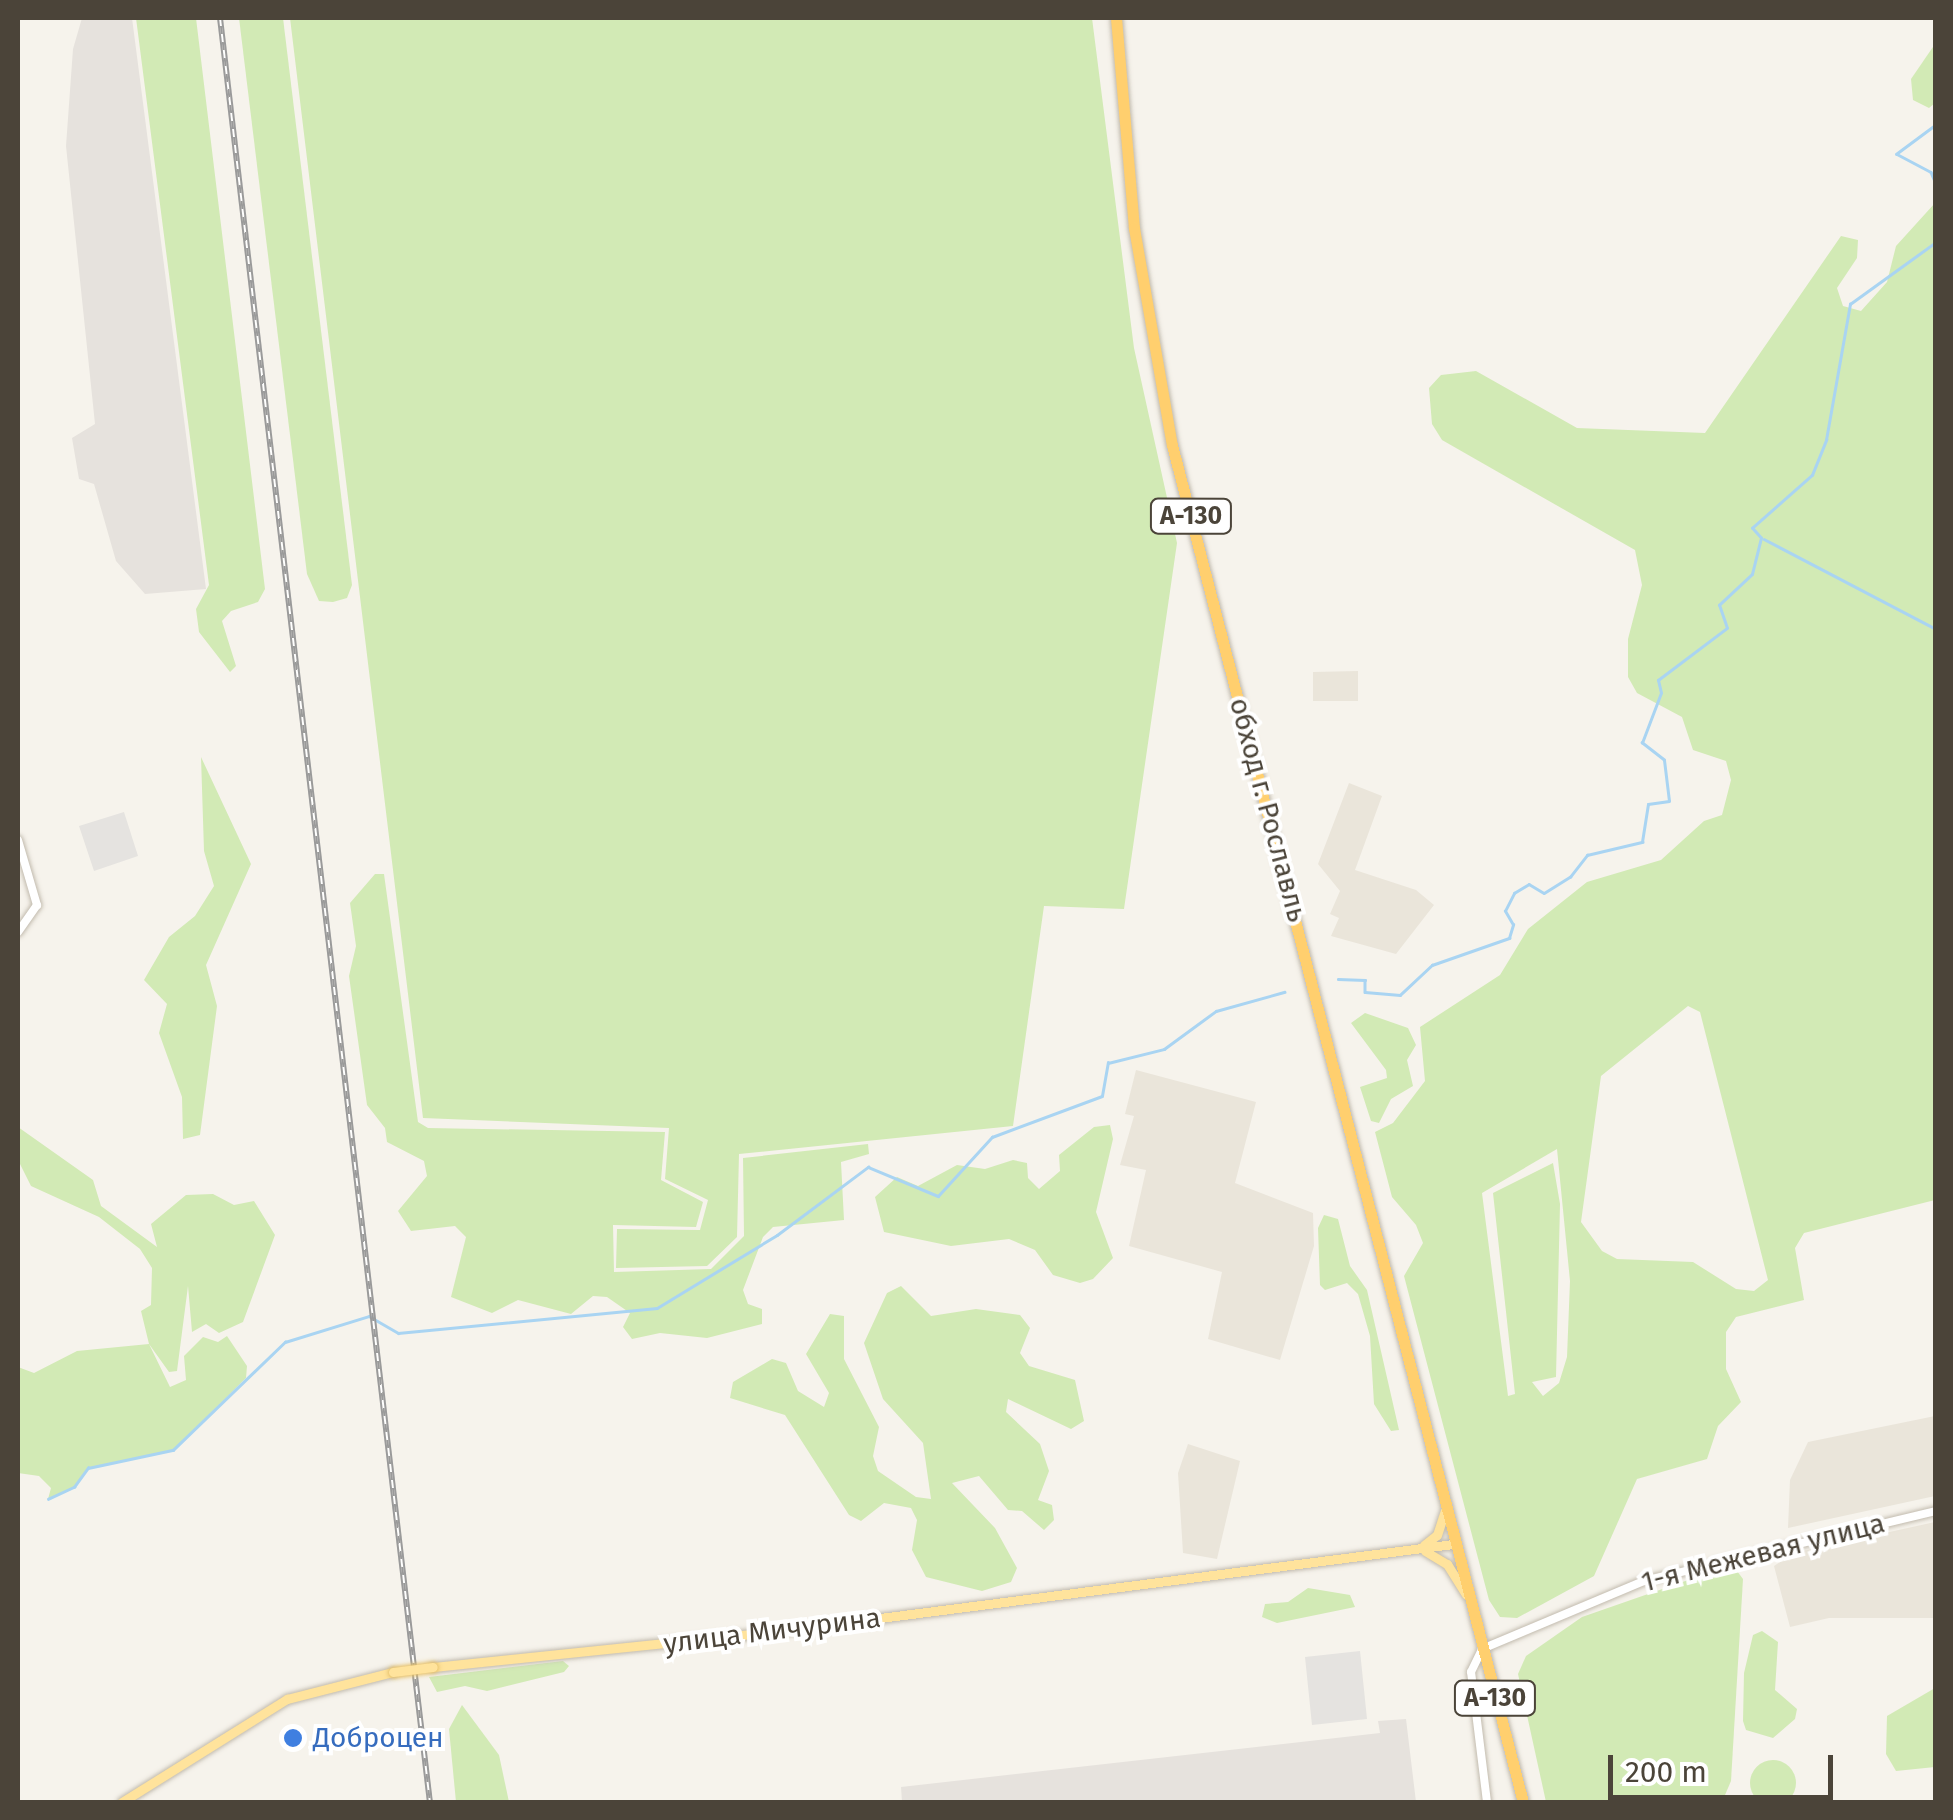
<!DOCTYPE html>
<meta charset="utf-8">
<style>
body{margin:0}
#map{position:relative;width:1953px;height:1820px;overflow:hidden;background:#f6f3ec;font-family:"Fira Sans",sans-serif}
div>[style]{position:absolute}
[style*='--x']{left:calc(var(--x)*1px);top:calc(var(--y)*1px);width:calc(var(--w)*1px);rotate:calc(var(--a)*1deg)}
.residential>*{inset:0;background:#eae5da}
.industrial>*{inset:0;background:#e6e2dd}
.green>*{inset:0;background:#d2eab5}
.round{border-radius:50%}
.parking>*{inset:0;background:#e5e3e0}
.stream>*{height:2.5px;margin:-1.25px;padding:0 1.25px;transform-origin:1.25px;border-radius:1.25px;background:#a9d4f2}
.roads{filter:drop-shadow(0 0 2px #c2bbae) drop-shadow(0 0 2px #c2bbae)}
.minor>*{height:8px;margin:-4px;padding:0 4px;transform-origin:4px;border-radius:4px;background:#fff}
.major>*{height:9px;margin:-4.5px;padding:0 4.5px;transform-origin:4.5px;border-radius:4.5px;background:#ffe39c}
.highway>*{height:11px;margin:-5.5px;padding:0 5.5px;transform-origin:5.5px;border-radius:5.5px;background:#ffcf6e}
.rail>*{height:6px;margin-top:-3px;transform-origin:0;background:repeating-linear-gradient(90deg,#fff 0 8px,#9a9a9a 0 16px);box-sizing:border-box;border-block:2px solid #9a9a9a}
.bridges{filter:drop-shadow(0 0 2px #e6c16a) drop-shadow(0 0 2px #e6c16a)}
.major-bridge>*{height:9px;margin:-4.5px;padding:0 4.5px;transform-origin:4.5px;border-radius:4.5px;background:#ffe39c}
.dots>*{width:28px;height:28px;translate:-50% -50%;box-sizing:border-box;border:5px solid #fff;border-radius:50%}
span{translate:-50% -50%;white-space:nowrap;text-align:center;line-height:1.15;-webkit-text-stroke:8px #fff;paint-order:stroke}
.shield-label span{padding:2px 8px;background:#fff;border:2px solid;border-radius:8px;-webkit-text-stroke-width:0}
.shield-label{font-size:25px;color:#4b4439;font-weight:700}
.street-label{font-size:28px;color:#4b4439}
.shop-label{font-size:28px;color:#366cbe}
.left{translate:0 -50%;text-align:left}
.frame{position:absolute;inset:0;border:20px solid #4b4439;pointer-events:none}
.scale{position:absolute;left:1608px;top:1755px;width:225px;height:45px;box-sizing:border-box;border:5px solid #4b4439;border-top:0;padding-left:12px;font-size:30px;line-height:35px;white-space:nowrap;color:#4b4439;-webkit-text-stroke:8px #fff;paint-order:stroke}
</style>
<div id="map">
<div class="residential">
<div style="clip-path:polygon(1358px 671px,1358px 701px,1313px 701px,1313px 672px)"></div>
<div style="clip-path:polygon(1349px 783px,1382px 796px,1355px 870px,1416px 890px,1434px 905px,1396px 954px,1331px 936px,1339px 918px,1330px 914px,1340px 891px,1318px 864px)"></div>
<div style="clip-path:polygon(1136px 1070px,1256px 1102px,1235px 1183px,1313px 1213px,1314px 1246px,1280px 1360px,1208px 1339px,1222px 1272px,1129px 1246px,1146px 1170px,1120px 1165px,1134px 1116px,1125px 1114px)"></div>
<div style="clip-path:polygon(1935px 1416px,1935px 1496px,1788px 1528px,1790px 1480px,1808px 1442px)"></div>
<div style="clip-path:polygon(1188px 1444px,1240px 1461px,1217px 1559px,1183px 1553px,1178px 1473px)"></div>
<div style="clip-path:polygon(1935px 1522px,1935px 1618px,1829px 1618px,1790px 1627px,1774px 1566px,1794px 1553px)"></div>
</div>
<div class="industrial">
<div style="clip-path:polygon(82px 18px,132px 18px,206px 589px,145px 594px,116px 561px,94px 484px,79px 479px,72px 438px,95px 424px,66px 146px,73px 49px)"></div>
<div style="clip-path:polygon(1406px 1719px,1416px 1802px,902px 1802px,901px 1787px,1380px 1733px,1378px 1721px)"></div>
</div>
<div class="green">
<div style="clip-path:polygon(136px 18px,196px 18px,265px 589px,258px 602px,231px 611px,222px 621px,236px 666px,230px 672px,199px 632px,196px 609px,209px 585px)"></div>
<div style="clip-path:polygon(239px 18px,283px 18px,352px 585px,347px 598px,333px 602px,319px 601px,307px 574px)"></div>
<div style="clip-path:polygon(290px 18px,1092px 18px,1134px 348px,1177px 543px,1124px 909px,1044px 906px,1013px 1126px,739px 1154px,737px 1237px,707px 1266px,616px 1268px,617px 1229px,700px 1230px,708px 1200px,665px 1179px,669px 1128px,423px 1118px)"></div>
<div style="clip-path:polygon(1935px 44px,1935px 103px,1929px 108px,1913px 100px,1911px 79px)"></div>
<div style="clip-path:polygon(evenodd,1935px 203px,1935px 1200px,1804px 1233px,1795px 1248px,1804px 1300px,1736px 1317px,1726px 1332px,1726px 1369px,1741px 1402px,1718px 1426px,1707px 1459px,1637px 1479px,1594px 1576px,1517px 1618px,1500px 1617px,1489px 1600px,1404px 1276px,1423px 1243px,1416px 1225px,1392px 1197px,1375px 1132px,1393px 1123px,1425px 1081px,1420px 1027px,1500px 975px,1528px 929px,1587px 882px,1661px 860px,1704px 821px,1722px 815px,1731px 780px,1726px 761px,1693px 750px,1682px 717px,1637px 693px,1628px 677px,1628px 639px,1642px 585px,1635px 550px,1442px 440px,1432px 424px,1429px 388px,1441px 375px,1476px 371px,1577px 428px,1705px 433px,1841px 236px,1858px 240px,1857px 258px,1837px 288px,1843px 306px,1861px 311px,1887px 282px,1896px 246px,1935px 203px,1688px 1006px,1700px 1012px,1768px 1280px,1754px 1291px,1736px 1289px,1693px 1262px,1617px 1259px,1602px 1251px,1581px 1222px,1601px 1076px,1688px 1006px,1935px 203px,1557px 1149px,1570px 1281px,1567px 1357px,1559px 1383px,1543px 1396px,1532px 1382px,1556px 1377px,1560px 1204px,1553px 1163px,1493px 1193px,1515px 1394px,1508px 1396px,1482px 1193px,1557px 1149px)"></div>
<div style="clip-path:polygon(201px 757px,251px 864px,206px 965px,217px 1006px,200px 1135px,183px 1139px,182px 1097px,159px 1033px,167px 1004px,144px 980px,169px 937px,195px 916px,214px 886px,204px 851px)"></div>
<div style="clip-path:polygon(375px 874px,384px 874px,418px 1122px,428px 1128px,665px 1132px,661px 1180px,703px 1202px,696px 1227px,613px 1225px,614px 1272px,711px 1269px,744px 1236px,743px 1158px,868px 1144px,869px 1154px,841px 1162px,844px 1220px,773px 1227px,763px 1237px,743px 1290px,748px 1304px,762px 1309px,762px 1324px,707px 1338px,660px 1333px,632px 1339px,623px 1327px,630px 1313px,607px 1297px,593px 1296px,571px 1314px,518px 1300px,492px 1313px,451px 1297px,466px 1237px,455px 1226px,411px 1231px,398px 1211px,427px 1176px,424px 1161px,387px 1142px,385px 1128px,367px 1105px,349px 976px,356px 946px,350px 903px)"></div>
<div style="clip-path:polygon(1365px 1013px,1408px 1028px,1416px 1045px,1407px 1060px,1413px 1086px,1391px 1099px,1379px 1123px,1371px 1121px,1360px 1087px,1387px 1078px,1386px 1070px,1351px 1023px)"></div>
<div style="clip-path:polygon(1110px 1125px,1113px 1139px,1096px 1212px,1113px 1258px,1093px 1279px,1080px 1283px,1053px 1275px,1035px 1250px,1009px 1239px,951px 1246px,884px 1232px,875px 1197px,897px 1177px,918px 1186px,957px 1165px,985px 1169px,1013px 1160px,1027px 1163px,1028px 1178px,1039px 1189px,1060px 1171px,1059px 1155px,1094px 1127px)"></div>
<div style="clip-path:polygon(18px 1127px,93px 1180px,101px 1206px,157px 1247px,151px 1224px,186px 1195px,213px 1194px,234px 1205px,254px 1201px,275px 1235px,243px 1322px,219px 1333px,206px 1324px,192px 1332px,188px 1286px,177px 1371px,169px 1372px,149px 1344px,170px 1387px,186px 1380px,184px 1356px,203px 1337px,218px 1342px,227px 1336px,247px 1366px,246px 1378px,173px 1450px,88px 1468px,74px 1487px,48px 1499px,51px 1488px,39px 1476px,18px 1473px,18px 1367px,34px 1373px,77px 1351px,149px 1344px,141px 1311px,151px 1305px,152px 1268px,140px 1249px,99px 1217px,31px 1186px,18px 1160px)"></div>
<div style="clip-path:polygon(1324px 1215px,1338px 1219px,1350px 1266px,1367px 1290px,1399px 1430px,1391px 1431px,1374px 1404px,1370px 1336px,1358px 1294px,1347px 1283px,1325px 1290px,1320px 1285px,1318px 1228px)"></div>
<div style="clip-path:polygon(901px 1286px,931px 1316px,976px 1309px,1020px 1315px,1030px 1328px,1020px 1353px,1029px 1366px,1075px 1380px,1084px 1421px,1071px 1429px,1008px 1399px,1006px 1412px,1040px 1444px,1049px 1471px,1038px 1500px,1052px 1505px,1054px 1520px,1044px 1530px,1022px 1511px,1008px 1510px,979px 1476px,952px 1483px,995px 1528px,1017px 1568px,1011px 1582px,982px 1591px,926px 1577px,912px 1550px,917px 1520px,911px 1508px,884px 1503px,861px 1521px,849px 1515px,785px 1415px,730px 1398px,733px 1382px,772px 1359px,786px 1363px,798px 1391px,824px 1407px,829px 1393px,806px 1354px,830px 1314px,844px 1316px,844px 1359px,879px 1427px,873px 1456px,878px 1471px,916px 1497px,931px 1499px,923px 1443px,883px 1399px,864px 1343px,887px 1293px)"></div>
<div style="clip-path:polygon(1717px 1570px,1737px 1571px,1743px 1579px,1731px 1781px,1722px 1802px,1546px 1802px,1518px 1674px,1526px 1656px,1582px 1617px)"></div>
<div style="clip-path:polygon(1308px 1588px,1350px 1595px,1355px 1607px,1277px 1623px,1262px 1617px,1265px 1604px,1288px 1602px)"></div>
<div style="clip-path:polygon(1762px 1631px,1778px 1642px,1775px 1690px,1797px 1709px,1795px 1719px,1773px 1738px,1746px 1730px,1743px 1721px,1744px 1673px,1753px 1635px)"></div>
<div style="clip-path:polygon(563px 1661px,569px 1666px,564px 1672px,487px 1691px,465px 1686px,437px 1692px,429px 1677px)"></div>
<div style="clip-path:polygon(1935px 1688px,1935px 1767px,1896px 1771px,1886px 1754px,1887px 1716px)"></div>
<div style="clip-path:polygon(462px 1705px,499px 1755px,509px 1802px,456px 1802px,449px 1729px)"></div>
<div class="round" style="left:1750px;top:1760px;width:46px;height:46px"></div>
</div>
<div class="parking">
<div style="clip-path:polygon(124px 812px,138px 856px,94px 871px,79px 826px)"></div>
<div style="clip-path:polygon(1360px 1651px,1367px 1719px,1312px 1725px,1305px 1657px)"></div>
</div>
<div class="stream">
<div style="--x:1936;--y:125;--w:49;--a:143.4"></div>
<div style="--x:1897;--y:154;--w:38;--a:28"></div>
<div style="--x:1931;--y:172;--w:13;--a:67"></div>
<div style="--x:1764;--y:539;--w:194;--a:27.6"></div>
<div style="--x:1338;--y:979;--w:27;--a:2"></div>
<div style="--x:1365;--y:980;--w:12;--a:90"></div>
<div style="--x:1365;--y:992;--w:35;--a:5"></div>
<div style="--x:1400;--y:995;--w:44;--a:-43.2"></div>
<div style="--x:1432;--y:965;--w:82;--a:-19.3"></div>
<div style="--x:1509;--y:938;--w:14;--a:-73"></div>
<div style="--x:1513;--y:925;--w:16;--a:-120"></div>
<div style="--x:1505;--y:911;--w:20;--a:-63"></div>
<div style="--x:1514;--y:893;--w:17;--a:-31"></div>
<div style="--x:1529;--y:884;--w:17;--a:31"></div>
<div style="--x:1544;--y:893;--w:31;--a:-32"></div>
<div style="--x:1570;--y:877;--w:28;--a:-52"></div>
<div style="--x:1587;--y:855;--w:57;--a:-13.3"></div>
<div style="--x:1642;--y:842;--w:38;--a:-81"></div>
<div style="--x:1648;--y:804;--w:21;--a:-8"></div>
<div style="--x:1669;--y:801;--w:41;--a:-97"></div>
<div style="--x:1664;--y:760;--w:28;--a:-142"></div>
<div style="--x:1642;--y:743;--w:53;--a:-69.2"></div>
<div style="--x:1661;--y:693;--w:13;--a:-103"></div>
<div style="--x:1658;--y:680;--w:86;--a:-37"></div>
<div style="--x:1727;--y:628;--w:24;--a:-109"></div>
<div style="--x:1719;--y:605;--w:45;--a:-43.2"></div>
<div style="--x:1752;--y:574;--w:37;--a:-76"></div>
<div style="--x:1761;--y:538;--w:13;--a:-132"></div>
<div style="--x:1752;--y:528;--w:80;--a:-41.5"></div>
<div style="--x:1812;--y:475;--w:38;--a:-68"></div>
<div style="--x:1826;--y:440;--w:138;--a:-80"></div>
<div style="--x:1850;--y:304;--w:106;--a:-35.8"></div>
<div style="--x:48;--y:1499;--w:29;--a:-25"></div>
<div style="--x:74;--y:1487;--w:24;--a:-54"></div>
<div style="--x:88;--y:1468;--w:87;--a:-12"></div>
<div style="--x:173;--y:1450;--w:156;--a:-44"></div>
<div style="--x:285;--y:1342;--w:88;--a:-17.2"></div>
<div style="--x:369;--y:1316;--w:34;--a:30"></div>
<div style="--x:398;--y:1333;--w:260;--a:-5.5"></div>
<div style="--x:657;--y:1308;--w:140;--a:-31.3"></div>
<div style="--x:777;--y:1235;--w:114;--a:-36.8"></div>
<div style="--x:868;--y:1167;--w:76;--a:22.5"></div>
<div style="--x:938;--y:1196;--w:80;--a:-47.5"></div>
<div style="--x:992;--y:1137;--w:117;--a:-20.4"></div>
<div style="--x:1102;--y:1096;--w:34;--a:-80"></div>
<div style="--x:1108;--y:1063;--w:58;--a:-14"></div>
<div style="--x:1164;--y:1049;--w:64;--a:-36.2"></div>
<div style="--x:1216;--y:1011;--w:71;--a:-15.6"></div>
</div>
<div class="roads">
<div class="minor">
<div style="--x:18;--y:840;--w:68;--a:73.7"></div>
<div style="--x:37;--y:905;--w:33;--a:125"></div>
<div style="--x:1487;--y:1802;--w:131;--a:-97"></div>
<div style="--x:1471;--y:1672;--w:25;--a:-64"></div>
<div style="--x:1482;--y:1649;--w:176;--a:-22.8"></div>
<div style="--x:1644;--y:1581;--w:300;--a:-13.5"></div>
</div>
<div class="major">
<div style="--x:1424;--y:1545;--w:16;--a:-38"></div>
<div style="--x:1437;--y:1535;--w:25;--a:-72"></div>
<div style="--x:1425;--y:1551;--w:26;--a:31"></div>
<div style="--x:1447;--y:1564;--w:36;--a:58"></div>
<div style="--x:433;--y:1667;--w:333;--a:-5.9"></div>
<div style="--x:764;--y:1633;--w:695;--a:-7.36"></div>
<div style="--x:122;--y:1802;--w:195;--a:-32"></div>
<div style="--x:287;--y:1699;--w:109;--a:-14.3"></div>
</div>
<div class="highway">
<div style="--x:1116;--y:18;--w:211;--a:85.1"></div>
<div style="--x:1134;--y:228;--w:220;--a:80.1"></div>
<div style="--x:1172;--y:445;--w:1402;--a:75.5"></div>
</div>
</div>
<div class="rail">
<div style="--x:220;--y:18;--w:1796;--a:83.29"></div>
</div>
<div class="bridges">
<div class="major-bridge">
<div style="--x:393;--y:1672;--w:40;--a:-7.1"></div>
</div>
</div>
<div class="dots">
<div style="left:293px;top:1738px;background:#3f7fe0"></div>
</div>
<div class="shield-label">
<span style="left:1191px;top:516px">А-130</span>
<span style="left:1495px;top:1698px">А-130</span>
</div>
<div class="street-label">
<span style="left:1268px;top:810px;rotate:75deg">обход г. Рославль</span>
<span style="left:1763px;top:1553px;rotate:-14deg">1-я Межевая улица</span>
<span style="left:772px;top:1631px;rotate:-7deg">улица Мичурина</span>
</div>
<div class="shop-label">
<span class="left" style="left:313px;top:1738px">Доброцен</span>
</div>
<div class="frame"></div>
<div class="scale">200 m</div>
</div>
